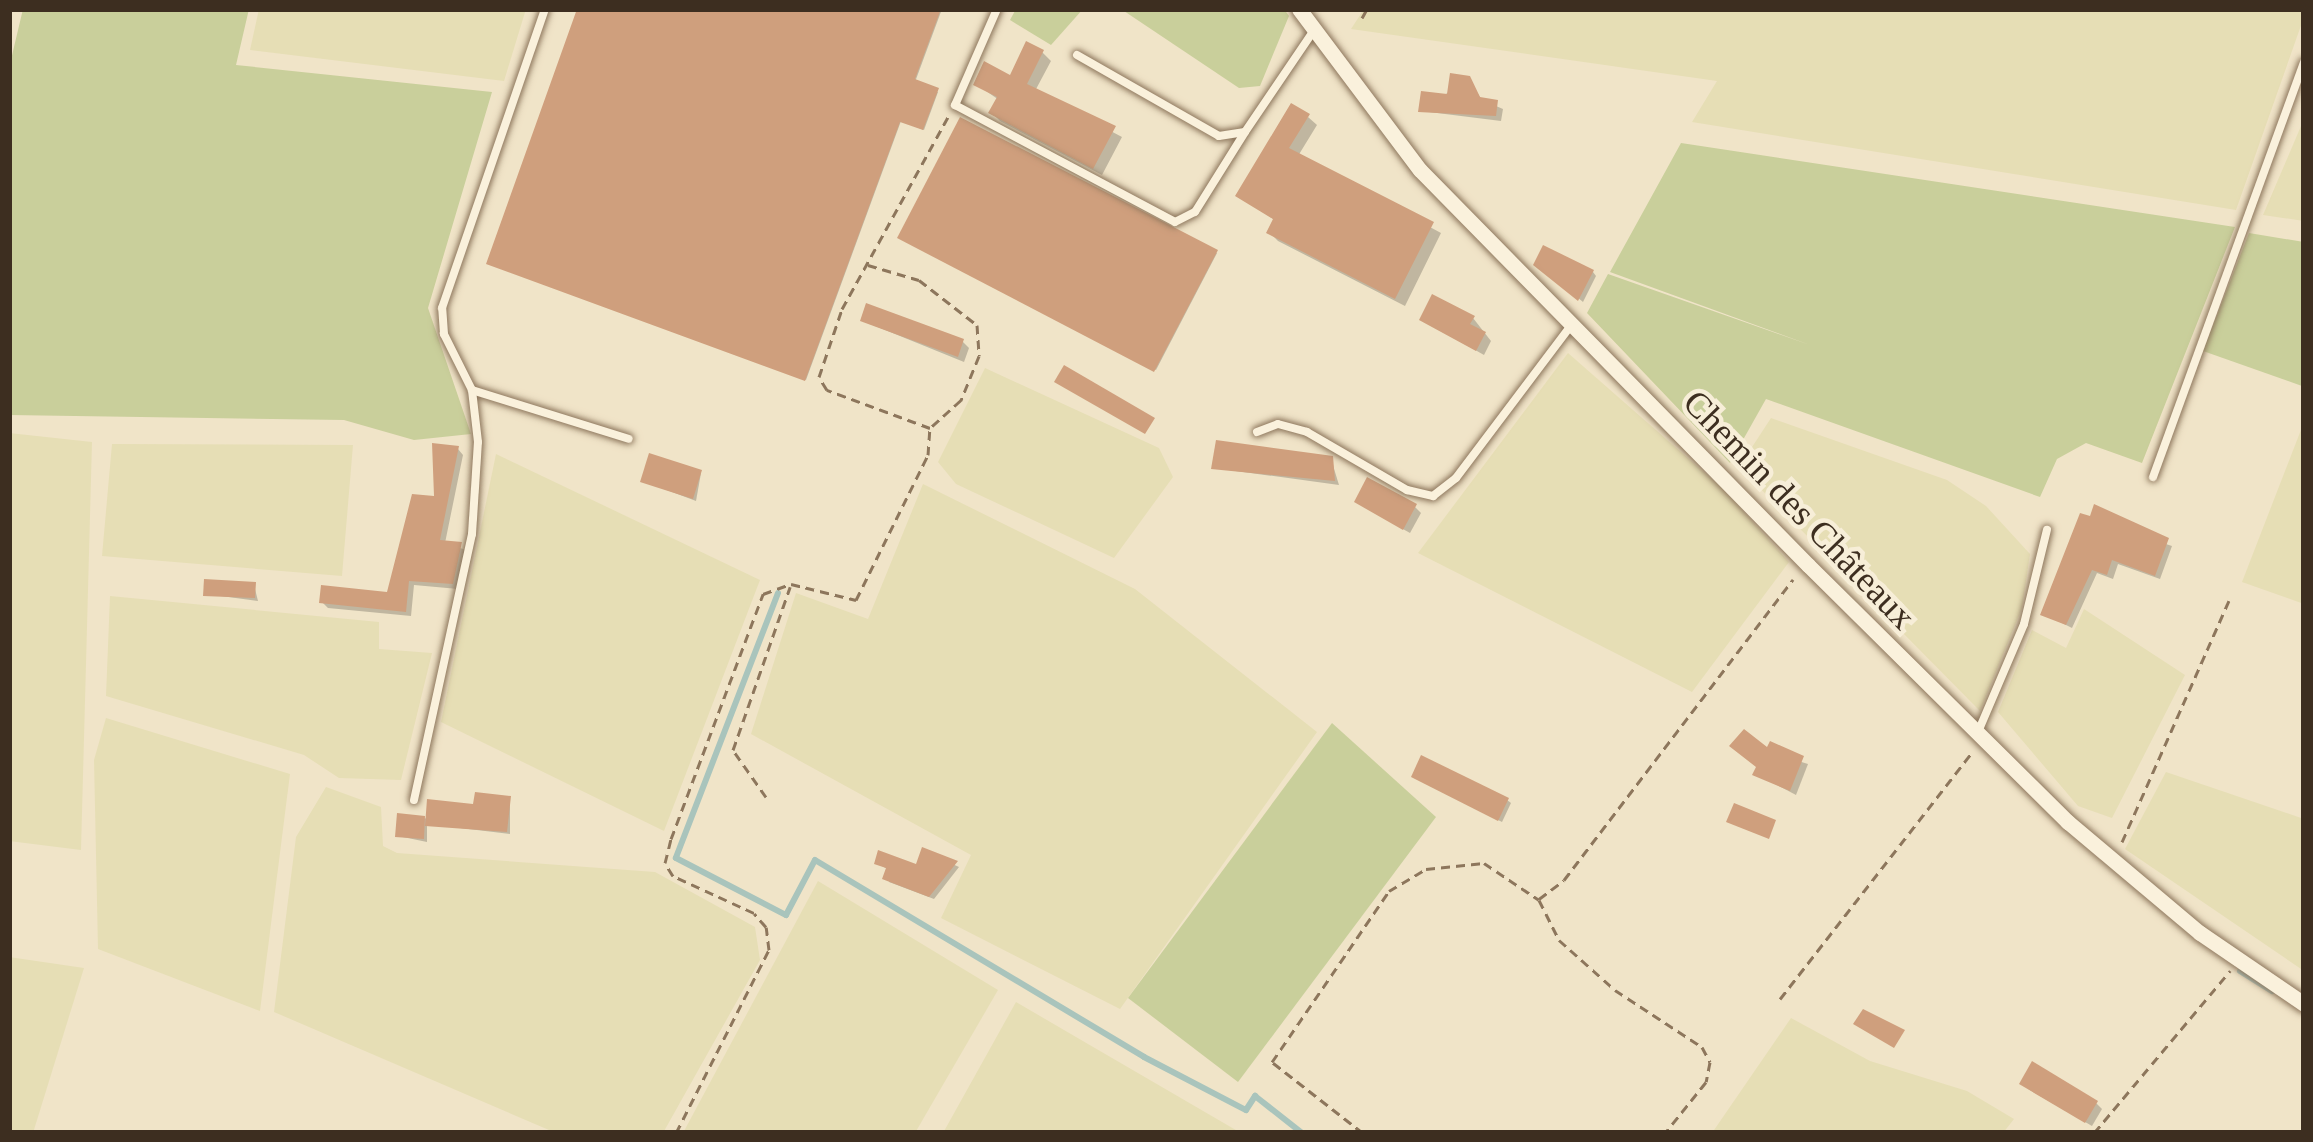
<!DOCTYPE html>
<meta charset="utf-8">
<style>
body{margin:0}
#map{position:relative;width:2313px;height:1142px;overflow:hidden;background:#f0e4c8;font-family:Georgia,serif}
div>[style]{position:absolute}
[style*='--x']{left:calc(var(--x)*1px);top:calc(var(--y)*1px);width:calc(var(--w)*1px);rotate:calc(var(--a)*1deg)}
.farmland>*{inset:0;background:#e6deb5}
.green>*{inset:0;background:#c9cf9b}
.shadow>*{inset:0;background:#0003}
.stream>*{height:6px;margin:-3px;padding:0 3px;transform-origin:3px;border-radius:3px;background:#a9c4bc}
.building>*{inset:0;background:#cf9f7d}
.path>*{height:3px;margin-top:-1.5px;transform-origin:0;background:repeating-linear-gradient(90deg,#8d765c 0 9px,transparent 0 15px)}
.roads{filter:drop-shadow(0 0 3px #8d765c) drop-shadow(0 0 3px #8d765c)}
.lane>*{height:8px;margin:-4px;padding:0 4px;transform-origin:4px;border-radius:4px;background:#faf1dc}
.street>*{height:15px;margin:-7.5px;padding:0 7.5px;transform-origin:7.5px;border-radius:7.5px;background:#faf1dc}
span{translate:-50% -50%;white-space:nowrap;text-align:center;line-height:1.15;-webkit-text-stroke:9px #f7eed8;paint-order:stroke}
.street-label{font-size:36px;color:#3d2e20}
.frame{position:absolute;inset:0;border:12px solid #3d2e20;pointer-events:none}
</style>
<div id="map">
<div class="farmland">
<div style="clip-path:polygon(259px 9px,526px 9px,504px 81px,250px 50px)"></div>
<div style="clip-path:polygon(1364px 9px,2304px 9px,2304px 17px,2236px 210px,1692px 122px,1717px 81px,1351px 29px)"></div>
<div style="clip-path:polygon(2304px 119px,2304px 221px,2263px 215px)"></div>
<div style="clip-path:polygon(1568px 353px,1722px 488px,1789px 562px,1692px 692px,1418px 553px)"></div>
<div style="clip-path:polygon(985px 368px,1159px 448px,1173px 477px,1114px 558px,956px 484px,938px 462px)"></div>
<div style="clip-path:polygon(1771px 418px,1947px 480px,1986px 506px,2030px 554px,2022px 608px,1980px 711px,1739px 467px)"></div>
<div style="clip-path:polygon(2304px 422px,2304px 604px,2242px 582px)"></div>
<div style="clip-path:polygon(9px 433px,92px 442px,81px 850px,9px 841px)"></div>
<div style="clip-path:polygon(112px 444px,353px 445px,342px 576px,102px 556px)"></div>
<div style="clip-path:polygon(496px 454px,760px 580px,664px 831px,441px 722px)"></div>
<div style="clip-path:polygon(923px 484px,1135px 589px,1317px 732px,1120px 1009px,941px 918px,971px 855px,751px 734px,796px 593px,868px 619px)"></div>
<div style="clip-path:polygon(110px 596px,379px 622px,379px 649px,432px 653px,401px 780px,339px 778px,304px 755px,106px 696px)"></div>
<div style="clip-path:polygon(2084px 609px,2185px 675px,2112px 818px,2078px 806px,1998px 712px,2032px 630px,2066px 648px)"></div>
<div style="clip-path:polygon(106px 718px,290px 774px,260px 1011px,98px 949px,94px 760px)"></div>
<div style="clip-path:polygon(2166px 772px,2304px 819px,2304px 971px,2125px 849px)"></div>
<div style="clip-path:polygon(326px 787px,381px 807px,383px 846px,397px 853px,655px 872px,755px 927px,760px 960px,663px 1133px,556px 1133px,274px 1012px,296px 837px)"></div>
<div style="clip-path:polygon(818px 881px,998px 990px,915px 1133px,683px 1133px)"></div>
<div style="clip-path:polygon(9px 957px,84px 968px,33px 1133px,9px 1133px)"></div>
<div style="clip-path:polygon(1016px 1002px,1088px 1044px,1241px 1133px,943px 1133px)"></div>
<div style="clip-path:polygon(1791px 1018px,1870px 1061px,1967px 1091px,2014px 1119px,2003px 1133px,1712px 1133px)"></div>
</div>
<div class="green">
<div style="clip-path:polygon(23px 9px,249px 9px,236px 65px,492px 92px,428px 308px,471px 434px,414px 440px,344px 420px,9px 415px,9px 68px)"></div>
<div style="clip-path:polygon(1016px 9px,1083px 9px,1051px 45px,1010px 20px)"></div>
<div style="clip-path:polygon(1121px 9px,1284px 9px,1289px 16px,1260px 86px,1239px 88px)"></div>
<div style="clip-path:polygon(1681px 143px,2235px 227px,2142px 463px,2086px 443px,2057px 459px,2040px 497px,1766px 399px,1730px 463px,1587px 313px,1608px 274px,1810px 345px,1610px 272px)"></div>
<div style="clip-path:polygon(2249px 233px,2304px 242px,2302px 386px,2203px 351px)"></div>
<div style="clip-path:polygon(1332px 723px,1436px 817px,1238px 1082px,1128px 998px)"></div>
</div>
<div class="shadow">
<div style="clip-path:polygon(581px 9px,942px 9px,915px 82px,938px 92px,924px 130px,901px 121px,806px 380px,490px 264px)"></div>
<div style="clip-path:polygon(1042px 52px,1051px 61px,1035px 91px,1122px 137px,1102px 175px,1000px 121px,992px 113px,999px 100px,976px 84px,1011px 79px)"></div>
<div style="clip-path:polygon(1468px 79px,1482px 100px,1503px 109px,1501px 121px,1421px 111px)"></div>
<div style="clip-path:polygon(1308px 117px,1317px 125px,1298px 156px,1441px 233px,1405px 306px,1278px 241px,1269px 232px,1276px 221px,1239px 195px)"></div>
<div style="clip-path:polygon(961px 121px,1217px 253px,1156px 370px,900px 237px)"></div>
<div style="clip-path:polygon(1537px 264px,1593px 272px,1596px 276px,1583px 302px)"></div>
<div style="clip-path:polygon(1473px 318px,1491px 341px,1484px 355px,1422px 320px)"></div>
<div style="clip-path:polygon(863px 321px,963px 342px,969px 348px,964px 362px)"></div>
<div style="clip-path:polygon(458px 449px,463px 455px,445px 543px,466px 550px,458px 589px,414px 585px,411px 616px,328px 608px,322px 602px,389px 595px)"></div>
<div style="clip-path:polygon(1331px 459px,1339px 485px,1214px 468px)"></div>
<div style="clip-path:polygon(701px 473px,696px 501px,643px 481px)"></div>
<div style="clip-path:polygon(1364px 507px,1415px 507px,1421px 513px,1410px 533px)"></div>
<div style="clip-path:polygon(2082px 517px,2172px 546px,2160px 579px,2118px 564px,2113px 579px,2097px 573px,2072px 628px,2044px 614px)"></div>
<div style="clip-path:polygon(254px 585px,258px 601px,206px 594px)"></div>
<div style="clip-path:polygon(1769px 752px,1808px 764px,1796px 795px,1756px 774px)"></div>
<div style="clip-path:polygon(1418px 779px,1507px 800px,1511px 803px,1502px 822px)"></div>
<div style="clip-path:polygon(510px 799px,510px 834px,427px 824px,427px 842px,398px 836px,423px 819px)"></div>
<div style="clip-path:polygon(924px 851px,959px 867px,934px 899px,889px 882px,889px 870px,877px 863px,918px 868px)"></div>
<div style="clip-path:polygon(2028px 1089px,2096px 1103px,2102px 1109px,2092px 1126px)"></div>
</div>
<div class="stream">
<div style="--x:778;--y:593;--w:284;--a:111.1"></div>
<div style="--x:676;--y:858;--w:124;--a:27.4"></div>
<div style="--x:786;--y:915;--w:62;--a:-62.2"></div>
<div style="--x:815;--y:860;--w:383;--a:30.9"></div>
<div style="--x:1144;--y:1057;--w:115;--a:27.5"></div>
<div style="--x:1246;--y:1110;--w:17;--a:-57"></div>
<div style="--x:1255;--y:1096;--w:60;--a:38.2"></div>
<div style="--x:2240;--y:971;--w:38;--a:32"></div>
</div>
<div class="building">
<div style="clip-path:polygon(577px 9px,941px 9px,915px 79px,939px 88px,923px 130px,900px 122px,805px 381px,486px 264px)"></div>
<div style="clip-path:polygon(1026px 41px,1044px 50px,1027px 84px,1116px 126px,1093px 169px,988px 113px,997px 97px,973px 85px,984px 61px,1010px 75px)"></div>
<div style="clip-path:polygon(1450px 73px,1470px 76px,1480px 97px,1498px 100px,1496px 116px,1418px 112px,1421px 91px,1447px 94px)"></div>
<div style="clip-path:polygon(1291px 103px,1310px 114px,1289px 148px,1434px 222px,1395px 299px,1266px 233px,1273px 219px,1235px 196px)"></div>
<div style="clip-path:polygon(960px 117px,1218px 250px,1154px 372px,897px 238px)"></div>
<div style="clip-path:polygon(1543px 245px,1594px 270px,1578px 301px,1533px 265px)"></div>
<div style="clip-path:polygon(1432px 294px,1475px 316px,1470px 324px,1486px 332px,1476px 351px,1419px 320px)"></div>
<div style="clip-path:polygon(866px 303px,964px 339px,958px 357px,860px 321px)"></div>
<div style="clip-path:polygon(1064px 365px,1155px 418px,1145px 434px,1054px 382px)"></div>
<div style="clip-path:polygon(1216px 440px,1333px 456px,1335px 481px,1211px 469px)"></div>
<div style="clip-path:polygon(432px 443px,459px 446px,440px 540px,462px 542px,453px 584px,409px 581px,406px 612px,319px 603px,321px 585px,387px 592px,412px 494px,434px 496px)"></div>
<div style="clip-path:polygon(649px 453px,702px 470px,693px 499px,640px 482px)"></div>
<div style="clip-path:polygon(1367px 477px,1417px 504px,1403px 530px,1354px 502px)"></div>
<div style="clip-path:polygon(2094px 504px,2169px 538px,2155px 576px,2112px 560px,2107px 575px,2092px 570px,2066px 625px,2040px 615px,2080px 513px,2090px 516px)"></div>
<div style="clip-path:polygon(204px 579px,256px 582px,255px 598px,203px 596px)"></div>
<div style="clip-path:polygon(1744px 729px,1767px 747px,1770px 741px,1804px 756px,1790px 791px,1752px 775px,1756px 767px,1729px 746px)"></div>
<div style="clip-path:polygon(1421px 755px,1509px 798px,1498px 821px,1411px 777px)"></div>
<div style="clip-path:polygon(475px 792px,511px 796px,507px 832px,425px 826px,427px 799px,473px 804px)"></div>
<div style="clip-path:polygon(1734px 803px,1776px 820px,1769px 839px,1726px 822px)"></div>
<div style="clip-path:polygon(397px 813px,425px 816px,424px 839px,395px 837px)"></div>
<div style="clip-path:polygon(922px 847px,958px 861px,929px 897px,882px 879px,886px 868px,874px 864px,878px 850px,916px 864px)"></div>
<div style="clip-path:polygon(1863px 1009px,1905px 1030px,1894px 1048px,1853px 1024px)"></div>
<div style="clip-path:polygon(2032px 1061px,2098px 1101px,2085px 1123px,2019px 1084px)"></div>
</div>
<div class="path">
<div style="--x:1362;--y:18;--w:10;--a:-61"></div>
<div style="--x:868;--y:265;--w:53;--a:16.4"></div>
<div style="--x:919;--y:280;--w:73;--a:37.8"></div>
<div style="--x:977;--y:325;--w:31;--a:86"></div>
<div style="--x:979;--y:356;--w:48;--a:112.2"></div>
<div style="--x:961;--y:400;--w:40;--a:138"></div>
<div style="--x:766;--y:797;--w:57;--a:-125.1"></div>
<div style="--x:733;--y:750;--w:173;--a:-70.7"></div>
<div style="--x:2122;--y:842;--w:264;--a:-66.1"></div>
<div style="--x:1539;--y:899;--w:31;--a:-37"></div>
<div style="--x:1564;--y:880;--w:378;--a:-52.7"></div>
<div style="--x:1780;--y:999;--w:311;--a:-52.1"></div>
<div style="--x:676;--y:1133;--w:205;--a:-63.1"></div>
<div style="--x:769;--y:950;--w:23;--a:-97"></div>
<div style="--x:766;--y:927;--w:18;--a:-131"></div>
<div style="--x:754;--y:913;--w:89;--a:-155.4"></div>
<div style="--x:673;--y:876;--w:15;--a:-122"></div>
<div style="--x:665;--y:863;--w:25;--a:-76"></div>
<div style="--x:671;--y:839;--w:262;--a:-69.4"></div>
<div style="--x:763;--y:594;--w:30;--a:-20"></div>
<div style="--x:791;--y:584;--w:67;--a:13.8"></div>
<div style="--x:856;--y:600;--w:162;--a:-63.6"></div>
<div style="--x:928;--y:455;--w:27;--a:-86"></div>
<div style="--x:930;--y:428;--w:110;--a:-159.7"></div>
<div style="--x:827;--y:390;--w:15;--a:-122"></div>
<div style="--x:819;--y:377;--w:72;--a:-71.3"></div>
<div style="--x:842;--y:309;--w:219;--a:-61.1"></div>
<div style="--x:1363;--y:1133;--w:115;--a:-142"></div>
<div style="--x:1272;--y:1062;--w:207;--a:-55.6"></div>
<div style="--x:1389;--y:891;--w:43;--a:-30.7"></div>
<div style="--x:1426;--y:869;--w:58;--a:-5.9"></div>
<div style="--x:1484;--y:863;--w:66;--a:33.9"></div>
<div style="--x:1539;--y:900;--w:45;--a:63.4"></div>
<div style="--x:1559;--y:940;--w:75;--a:41.8"></div>
<div style="--x:1615;--y:990;--w:104;--a:33.2"></div>
<div style="--x:1702;--y:1047;--w:17;--a:62"></div>
<div style="--x:1710;--y:1062;--w:20;--a:101"></div>
<div style="--x:1706;--y:1082;--w:65;--a:128.8"></div>
<div style="--x:2094;--y:1133;--w:212;--a:-50"></div>
</div>
<div class="roads">
<div class="lane">
<div style="--x:997;--y:9;--w:105;--a:113.6"></div>
<div style="--x:955;--y:105;--w:249;--a:28"></div>
<div style="--x:1175;--y:222;--w:22;--a:-27"></div>
<div style="--x:1195;--y:212;--w:94;--a:-58"></div>
<div style="--x:1077;--y:55;--w:163;--a:29.7"></div>
<div style="--x:1219;--y:136;--w:26;--a:-9"></div>
<div style="--x:1245;--y:132;--w:123;--a:-55.9"></div>
<div style="--x:472;--y:390;--w:164;--a:17.3"></div>
<div style="--x:1257;--y:432;--w:22;--a:-21"></div>
<div style="--x:1278;--y:424;--w:30;--a:15"></div>
<div style="--x:1307;--y:432;--w:116;--a:30.1"></div>
<div style="--x:1407;--y:490;--w:27;--a:13"></div>
<div style="--x:1433;--y:496;--w:29;--a:-38"></div>
<div style="--x:1456;--y:478;--w:194;--a:-53"></div>
<div style="--x:2153;--y:477;--w:441;--a:-70"></div>
<div style="--x:1978;--y:732;--w:117;--a:-66.9"></div>
<div style="--x:2024;--y:624;--w:97;--a:-76.3"></div>
<div style="--x:414;--y:800;--w:272;--a:-77.7"></div>
<div style="--x:472;--y:534;--w:92;--a:-86.3"></div>
<div style="--x:478;--y:442;--w:52;--a:-96.6"></div>
<div style="--x:472;--y:390;--w:63;--a:-116.6"></div>
<div style="--x:444;--y:334;--w:26;--a:-94"></div>
<div style="--x:442;--y:308;--w:316;--a:-71"></div>
</div>
<div class="street">
<div style="--x:1299;--y:9;--w:201;--a:53.1"></div>
<div style="--x:1420;--y:170;--w:554;--a:45.51"></div>
<div style="--x:1808;--y:565;--w:366;--a:44.7"></div>
<div style="--x:2068;--y:822;--w:172;--a:40.1"></div>
<div style="--x:2200;--y:933;--w:126;--a:34.3"></div>
</div>
</div>
<div class="street-label">
<span style="left:1799px;top:510px;rotate:46deg">Chemin des Châteaux</span>
</div>
<div class="frame"></div>
</div>
